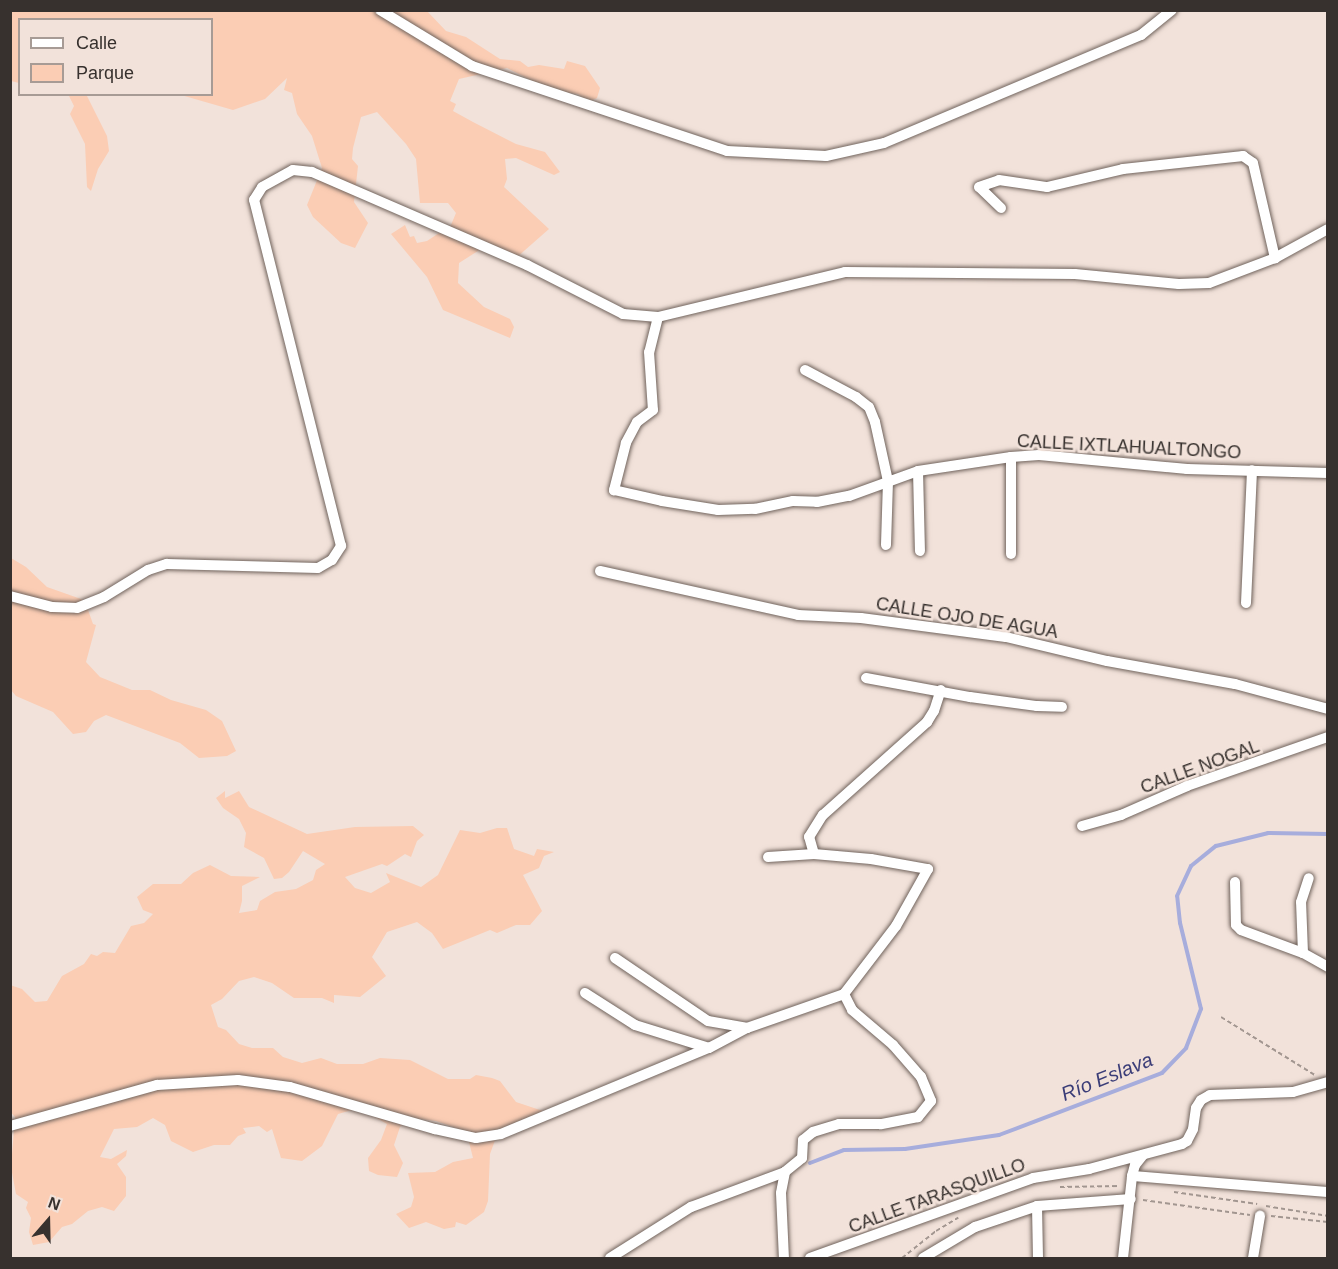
<!DOCTYPE html>
<meta charset="utf-8">
<style>
body{margin:0}
#map{position:relative;width:1338px;height:1269px;overflow:hidden;background:#f2e2da;font-family:Arial,sans-serif}
div>[style]{position:absolute}
[style*='--x']{left:calc(var(--x)*1px);top:calc(var(--y)*1px);width:calc(var(--w)*1px);rotate:calc(var(--a)*1deg)}
.green>*{inset:0;background:#fbcdb4}
.stream>*{height:4px;margin:-2px;padding:0 2px;transform-origin:2px;border-radius:2px;background:#a7addc}
.path>*{height:2px;margin-top:-1px;transform-origin:0;background:repeating-linear-gradient(90deg,#a29690 0 4.5px,transparent 0 7.5px)}
.roads{filter:drop-shadow(0 0 2px #70635c) drop-shadow(0 0 2px #70635c)}
.minor>*{height:10px;margin:-5px;padding:0 5px;transform-origin:5px;border-radius:5px;background:#fff}
span{translate:-50% -50%;white-space:nowrap;text-align:center;line-height:1.15;-webkit-text-stroke:5px #f2e2da;paint-order:stroke}
.street-label{font-size:18px;color:#37312e}
.water-label{font-size:20px;color:#3b3d78;font-style:italic}
.frame{position:absolute;inset:0;border:12px solid #37312e;pointer-events:none}
.legend{position:absolute;left:18px;top:18px;width:195px;height:78px;box-sizing:border-box;background:#f2e2da;border:2px solid #a79b95;margin:0;padding:8px 10px;list-style:none;font-size:18px;color:#37312e}
.legend li{display:flex;align-items:center;gap:12px;height:30px}
.legend b{width:30px;border:2px solid #a79b95}
.north{position:absolute;left:18px;top:1191px;width:60px;height:60px;-webkit-text-stroke:4px #f2e2da;paint-order:stroke;rotate:20deg;font-size:16px;font-weight:700;line-height:24px;text-align:center;color:#37312e}
.north::after{content:'';display:block;margin:auto;width:21px;height:27px;background:#37312e;clip-path:polygon(50% 0,100% 100%,50% 72%,0 100%)}
</style>
<div id="map">
<div class="green">
<div style="clip-path:polygon(10px 11px,427px 11px,446px 31px,466px 37px,500px 59px,520px 61px,528px 67px,539px 65px,564px 69px,567px 61px,585px 66px,600px 88px,597px 98px,588px 102px,578px 94px,552px 91px,507px 68px,459px 79px,450px 101px,456px 104px,453px 111px,473px 122px,516px 144px,545px 152px,560px 172px,554px 175px,516px 158px,505px 159px,507px 179px,504px 187px,549px 229px,516px 258px,481px 249px,459px 263px,458px 283px,484px 307px,510px 319px,514px 327px,510px 338px,443px 310px,427px 277px,391px 234px,405px 225px,410px 237px,414px 236px,417px 243px,427px 241px,439px 233px,448px 232px,456px 213px,448px 203px,420px 203px,416px 159px,406px 144px,377px 112px,361px 117px,353px 148px,352px 159px,358px 166px,354px 202px,368px 223px,355px 248px,341px 243px,313px 217px,307px 205px,322px 168px,312px 136px,297px 114px,292px 93px,284px 90px,287px 78px,265px 99px,233px 110px,181px 95px,212px 94px,212px 20px,20px 20px,19px 83px,11px 81px)"></div>
<div style="clip-path:polygon(47px 95px,90px 95px,87px 96px,107px 136px,109px 151px,98px 169px,91px 191px,87px 187px,85px 144px,70px 114px,74px 106px,69px 96px)"></div>
<div style="clip-path:polygon(11px 558px,26px 567px,47px 587px,81px 599px,86px 604px,93px 624px,96px 625px,86px 662px,100px 677px,132px 690px,150px 690px,171px 700px,206px 710px,222px 721px,236px 751px,227px 756px,199px 758px,180px 743px,106px 715px,94px 721px,86px 732px,73px 734px,53px 712px,16px 696px,11px 690px)"></div>
<div style="clip-path:polygon(225px 791px,225px 798px,239px 791px,249px 807px,307px 834px,355px 827px,413px 826px,424px 835px,417px 841px,411px 857px,405px 854px,387px 866px,382px 864px,345px 877px,355px 888px,371px 893px,390px 882px,386px 873px,421px 887px,438px 875px,460px 830px,480px 833px,497px 828px,507px 828px,514px 849px,534px 856px,537px 849px,554px 852px,544px 856px,539px 868px,523px 875px,542px 911px,530px 925px,516px 925px,497px 933px,490px 930px,443px 949px,432px 933px,417px 922px,387px 932px,372px 957px,386px 976px,360px 997px,334px 995px,334px 1003px,322px 998px,294px 998px,272px 983px,254px 977px,239px 981px,222px 999px,211px 1005px,218px 1027px,226px 1030px,239px 1044px,252px 1048px,273px 1048px,283px 1057px,302px 1063px,321px 1058px,337px 1064px,363px 1064px,380px 1058px,410px 1060px,448px 1079px,470px 1079px,476px 1075px,492px 1078px,500px 1081px,516px 1102px,543px 1111px,498px 1132px,490px 1154px,488px 1201px,484px 1212px,466px 1225px,456px 1222px,455px 1227px,444px 1229px,426px 1222px,409px 1228px,396px 1214px,411px 1207px,414px 1197px,408px 1173px,435px 1172px,453px 1162px,473px 1158px,469px 1142px,459px 1129px,436px 1121px,410px 1118px,400px 1127px,394px 1145px,403px 1163px,397px 1177px,378px 1175px,369px 1171px,368px 1158px,381px 1140px,387px 1124px,359px 1108px,338px 1114px,322px 1146px,302px 1161px,281px 1158px,272px 1129px,267px 1132px,259px 1126px,243px 1128px,246px 1133px,238px 1136px,230px 1145px,214px 1145px,193px 1152px,171px 1141px,165px 1125px,153px 1118px,137px 1127px,114px 1129px,100px 1157px,111px 1159px,127px 1150px,126px 1156px,117px 1164px,126px 1177px,126px 1196px,114px 1211px,102px 1207px,88px 1211px,72px 1224px,62px 1227px,49px 1242px,33px 1245px,29px 1232px,31px 1218px,26px 1208px,28px 1202px,16px 1194px,11px 1167px,15px 1117px,10px 1111px,10px 985px,22px 989px,35px 1002px,47px 1001px,62px 976px,84px 964px,91px 954px,97px 956px,103px 952px,115px 953px,131px 926px,144px 923px,153px 914px,143px 910px,137px 897px,153px 884px,181px 884px,193px 873px,210px 865px,231px 876px,260px 877px,242px 886px,242px 901px,239px 913px,257px 910px,260px 901px,275px 892px,296px 889px,313px 880px,316px 870px,325px 864px,303px 851px,289px 872px,282px 878px,274px 879px,264px 858px,244px 847px,246px 833px,239px 819px,223px 808px,216px 798px)"></div>
</div>
<div class="stream">
<div style="--x:810;--y:1163;--w:36;--a:-21"></div>
<div style="--x:844;--y:1150;--w:61;--a:-0.9"></div>
<div style="--x:905;--y:1149;--w:95;--a:-8.5"></div>
<div style="--x:999;--y:1135;--w:174;--a:-20.8"></div>
<div style="--x:1162;--y:1073;--w:35;--a:-46"></div>
<div style="--x:1186;--y:1048;--w:42;--a:-69"></div>
<div style="--x:1201;--y:1009;--w:89;--a:-103.7"></div>
<div style="--x:1180;--y:923;--w:27;--a:-96"></div>
<div style="--x:1177;--y:896;--w:33;--a:-65"></div>
<div style="--x:1191;--y:866;--w:32;--a:-39"></div>
<div style="--x:1216;--y:846;--w:54;--a:-14"></div>
<div style="--x:1268;--y:833;--w:60;--a:1"></div>
</div>
<div class="path">
<div style="--x:1221;--y:1017;--w:110;--a:31.7"></div>
<div style="--x:1060;--y:1187;--w:60;--a:-1"></div>
<div style="--x:1174;--y:1192;--w:84;--a:8.2"></div>
<div style="--x:1143;--y:1200;--w:108;--a:8"></div>
<div style="--x:1266;--y:1206;--w:63;--a:9.2"></div>
<div style="--x:1271;--y:1216;--w:57;--a:6"></div>
<div style="--x:902;--y:1258;--w:43;--a:-38.5"></div>
<div style="--x:936;--y:1231;--w:26;--a:-31"></div>
</div>
<div class="roads">
<div class="minor">
<div style="--x:380;--y:10;--w:108;--a:31.3"></div>
<div style="--x:472;--y:66;--w:269;--a:18.4"></div>
<div style="--x:727;--y:151;--w:99;--a:2.9"></div>
<div style="--x:826;--y:156;--w:59;--a:-12.6"></div>
<div style="--x:884;--y:143;--w:279;--a:-22.8"></div>
<div style="--x:1141;--y:35;--w:40;--a:-39"></div>
<div style="--x:1001;--y:208;--w:30;--a:-136"></div>
<div style="--x:979;--y:187;--w:21;--a:-19"></div>
<div style="--x:999;--y:180;--w:49;--a:8.3"></div>
<div style="--x:1047;--y:187;--w:78;--a:-13.3"></div>
<div style="--x:1123;--y:169;--w:121;--a:-6.2"></div>
<div style="--x:1243;--y:156;--w:12;--a:35"></div>
<div style="--x:1253;--y:163;--w:98;--a:77"></div>
<div style="--x:1275;--y:258;--w:60;--a:-28.7"></div>
<div style="--x:658;--y:317;--w:36;--a:104"></div>
<div style="--x:649;--y:352;--w:58;--a:86.1"></div>
<div style="--x:653;--y:410;--w:20;--a:143"></div>
<div style="--x:637;--y:422;--w:24;--a:118"></div>
<div style="--x:626;--y:443;--w:49;--a:104.3"></div>
<div style="--x:614;--y:490;--w:49;--a:12.9"></div>
<div style="--x:662;--y:501;--w:57;--a:9.1"></div>
<div style="--x:718;--y:510;--w:37;--a:-2"></div>
<div style="--x:755;--y:509;--w:39;--a:-12"></div>
<div style="--x:793;--y:501;--w:24;--a:2"></div>
<div style="--x:817;--y:502;--w:33;--a:-11"></div>
<div style="--x:849;--y:496;--w:73;--a:-19.9"></div>
<div style="--x:918;--y:471;--w:94;--a:-8.6"></div>
<div style="--x:1011;--y:457;--w:28;--a:-4"></div>
<div style="--x:1039;--y:455;--w:149;--a:5.4"></div>
<div style="--x:1187;--y:469;--w:141;--a:1.6"></div>
<div style="--x:805;--y:370;--w:58;--a:27.9"></div>
<div style="--x:856;--y:397;--w:16;--a:38"></div>
<div style="--x:869;--y:407;--w:16;--a:68"></div>
<div style="--x:875;--y:422;--w:60;--a:77.6"></div>
<div style="--x:888;--y:481;--w:64;--a:91.8"></div>
<div style="--x:1011;--y:457;--w:97;--a:90"></div>
<div style="--x:918;--y:471;--w:80;--a:88.6"></div>
<div style="--x:600;--y:571;--w:203;--a:12.5"></div>
<div style="--x:798;--y:615;--w:63;--a:2.7"></div>
<div style="--x:861;--y:618;--w:146;--a:7.5"></div>
<div style="--x:1006;--y:637;--w:104;--a:13.4"></div>
<div style="--x:1107;--y:661;--w:130;--a:10.2"></div>
<div style="--x:1235;--y:684;--w:96;--a:15"></div>
<div style="--x:10;--y:596;--w:43;--a:14.7"></div>
<div style="--x:52;--y:607;--w:25;--a:2"></div>
<div style="--x:77;--y:608;--w:29;--a:-22"></div>
<div style="--x:104;--y:597;--w:52;--a:-31.5"></div>
<div style="--x:148;--y:570;--w:20;--a:-18"></div>
<div style="--x:167;--y:564;--w:151;--a:1.5"></div>
<div style="--x:318;--y:568;--w:16;--a:-30"></div>
<div style="--x:332;--y:560;--w:17;--a:-57"></div>
<div style="--x:341;--y:546;--w:357;--a:-104.1"></div>
<div style="--x:254;--y:200;--w:15;--a:-58"></div>
<div style="--x:262;--y:187;--w:35;--a:-29"></div>
<div style="--x:293;--y:170;--w:19;--a:6"></div>
<div style="--x:312;--y:172;--w:234;--a:23.4"></div>
<div style="--x:527;--y:265;--w:108;--a:27"></div>
<div style="--x:623;--y:314;--w:35;--a:5"></div>
<div style="--x:658;--y:317;--w:192;--a:-13.5"></div>
<div style="--x:845;--y:272;--w:230;--a:0.5"></div>
<div style="--x:1075;--y:274;--w:104;--a:5.5"></div>
<div style="--x:1179;--y:284;--w:30;--a:-2"></div>
<div style="--x:1209;--y:283;--w:71;--a:-20.7"></div>
<div style="--x:1246;--y:603;--w:133;--a:-87.4"></div>
<div style="--x:866;--y:678;--w:106;--a:10.4"></div>
<div style="--x:970;--y:697;--w:68;--a:7.7"></div>
<div style="--x:1037;--y:706;--w:25;--a:2"></div>
<div style="--x:1082;--y:826;--w:41;--a:-15.8"></div>
<div style="--x:1121;--y:815;--w:72;--a:-23.7"></div>
<div style="--x:1187;--y:786;--w:149;--a:-19.2"></div>
<div style="--x:814;--y:854;--w:18;--a:-106"></div>
<div style="--x:809;--y:837;--w:26;--a:-58"></div>
<div style="--x:823;--y:815;--w:140;--a:-41.8"></div>
<div style="--x:927;--y:722;--w:13;--a:-58"></div>
<div style="--x:934;--y:711;--w:22;--a:-72"></div>
<div style="--x:768;--y:857;--w:46;--a:-3.7"></div>
<div style="--x:814;--y:854;--w:57;--a:5"></div>
<div style="--x:871;--y:859;--w:58;--a:10"></div>
<div style="--x:928;--y:869;--w:65;--a:119.3"></div>
<div style="--x:896;--y:926;--w:86;--a:127.4"></div>
<div style="--x:844;--y:994;--w:18;--a:63"></div>
<div style="--x:852;--y:1010;--w:54;--a:40.5"></div>
<div style="--x:893;--y:1045;--w:43;--a:48.8"></div>
<div style="--x:921;--y:1077;--w:26;--a:67"></div>
<div style="--x:931;--y:1101;--w:21;--a:129"></div>
<div style="--x:918;--y:1117;--w:38;--a:169"></div>
<div style="--x:881;--y:1124;--w:42;--a:180"></div>
<div style="--x:839;--y:1124;--w:27;--a:163"></div>
<div style="--x:813;--y:1132;--w:13;--a:141"></div>
<div style="--x:803;--y:1140;--w:18;--a:93"></div>
<div style="--x:802;--y:1158;--w:22;--a:141"></div>
<div style="--x:785;--y:1172;--w:21;--a:101"></div>
<div style="--x:781;--y:1193;--w:65;--a:87.4"></div>
<div style="--x:1235;--y:882;--w:43;--a:88.7"></div>
<div style="--x:1236;--y:925;--w:7;--a:45"></div>
<div style="--x:1241;--y:930;--w:66;--a:20.4"></div>
<div style="--x:1303;--y:953;--w:29;--a:29"></div>
<div style="--x:1303;--y:953;--w:51;--a:-92.2"></div>
<div style="--x:1301;--y:902;--w:25;--a:-72"></div>
<div style="--x:615;--y:958;--w:112;--a:34.1"></div>
<div style="--x:708;--y:1021;--w:40;--a:10"></div>
<div style="--x:747;--y:1028;--w:103;--a:-19.3"></div>
<div style="--x:585;--y:993;--w:59;--a:32.6"></div>
<div style="--x:635;--y:1025;--w:77;--a:17.3"></div>
<div style="--x:709;--y:1048;--w:43;--a:-27.8"></div>
<div style="--x:10;--y:1126;--w:153;--a:-15.6"></div>
<div style="--x:157;--y:1085;--w:81;--a:-3.5"></div>
<div style="--x:238;--y:1080;--w:52;--a:7.7"></div>
<div style="--x:290;--y:1087;--w:151;--a:16.2"></div>
<div style="--x:435;--y:1129;--w:42;--a:12.4"></div>
<div style="--x:476;--y:1138;--w:25;--a:-9"></div>
<div style="--x:501;--y:1134;--w:225;--a:-22.5"></div>
<div style="--x:1132;--y:1176;--w:197;--a:4.7"></div>
<div style="--x:1037;--y:1206;--w:52;--a:88.9"></div>
<div style="--x:610;--y:1258;--w:96;--a:-32.2"></div>
<div style="--x:691;--y:1207;--w:100;--a:-20.4"></div>
<div style="--x:810;--y:1258;--w:237;--a:-19.7"></div>
<div style="--x:1033;--y:1178;--w:57;--a:-9.1"></div>
<div style="--x:1089;--y:1169;--w:96;--a:-15"></div>
<div style="--x:1182;--y:1144;--w:6;--a:-31"></div>
<div style="--x:1187;--y:1141;--w:13;--a:-63"></div>
<div style="--x:1193;--y:1129;--w:21;--a:-82"></div>
<div style="--x:1196;--y:1108;--w:9;--a:-58"></div>
<div style="--x:1201;--y:1100;--w:10;--a:-29"></div>
<div style="--x:1210;--y:1095;--w:83;--a:-2.1"></div>
<div style="--x:1293;--y:1092;--w:36;--a:-16"></div>
<div style="--x:923;--y:1258;--w:61;--a:-30.8"></div>
<div style="--x:975;--y:1227;--w:65;--a:-18.7"></div>
<div style="--x:1037;--y:1206;--w:94;--a:-4.3"></div>
<div style="--x:1123;--y:1258;--w:82;--a:-83.7"></div>
<div style="--x:1132;--y:1176;--w:11;--a:-75"></div>
<div style="--x:1135;--y:1165;--w:13;--a:-51"></div>
<div style="--x:1253;--y:1258;--w:43;--a:-80.5"></div>
</div>
</div>
<div class="street-label">
<span style="left:1129px;top:447px;rotate:3deg">CALLE IXTLAHUALTONGO</span>
<span style="left:967px;top:618px;rotate:9deg">CALLE OJO DE AGUA</span>
<span style="left:1200px;top:767px;rotate:-20deg">CALLE NOGAL</span>
<span style="left:937px;top:1196px;rotate:-20deg">CALLE TARASQUILLO</span>
</div>
<div class="water-label">
<span style="left:1107px;top:1077px;rotate:-22deg">Río Eslava</span>
</div>
<div class="frame"></div>
<ul class="legend">
<li><b style="height:8px;background:#fff"></b>Calle</li>
<li><b style="height:16px;background:#fbcdb4"></b>Parque</li>
</ul>
<div class="north">N</div>
</div>
